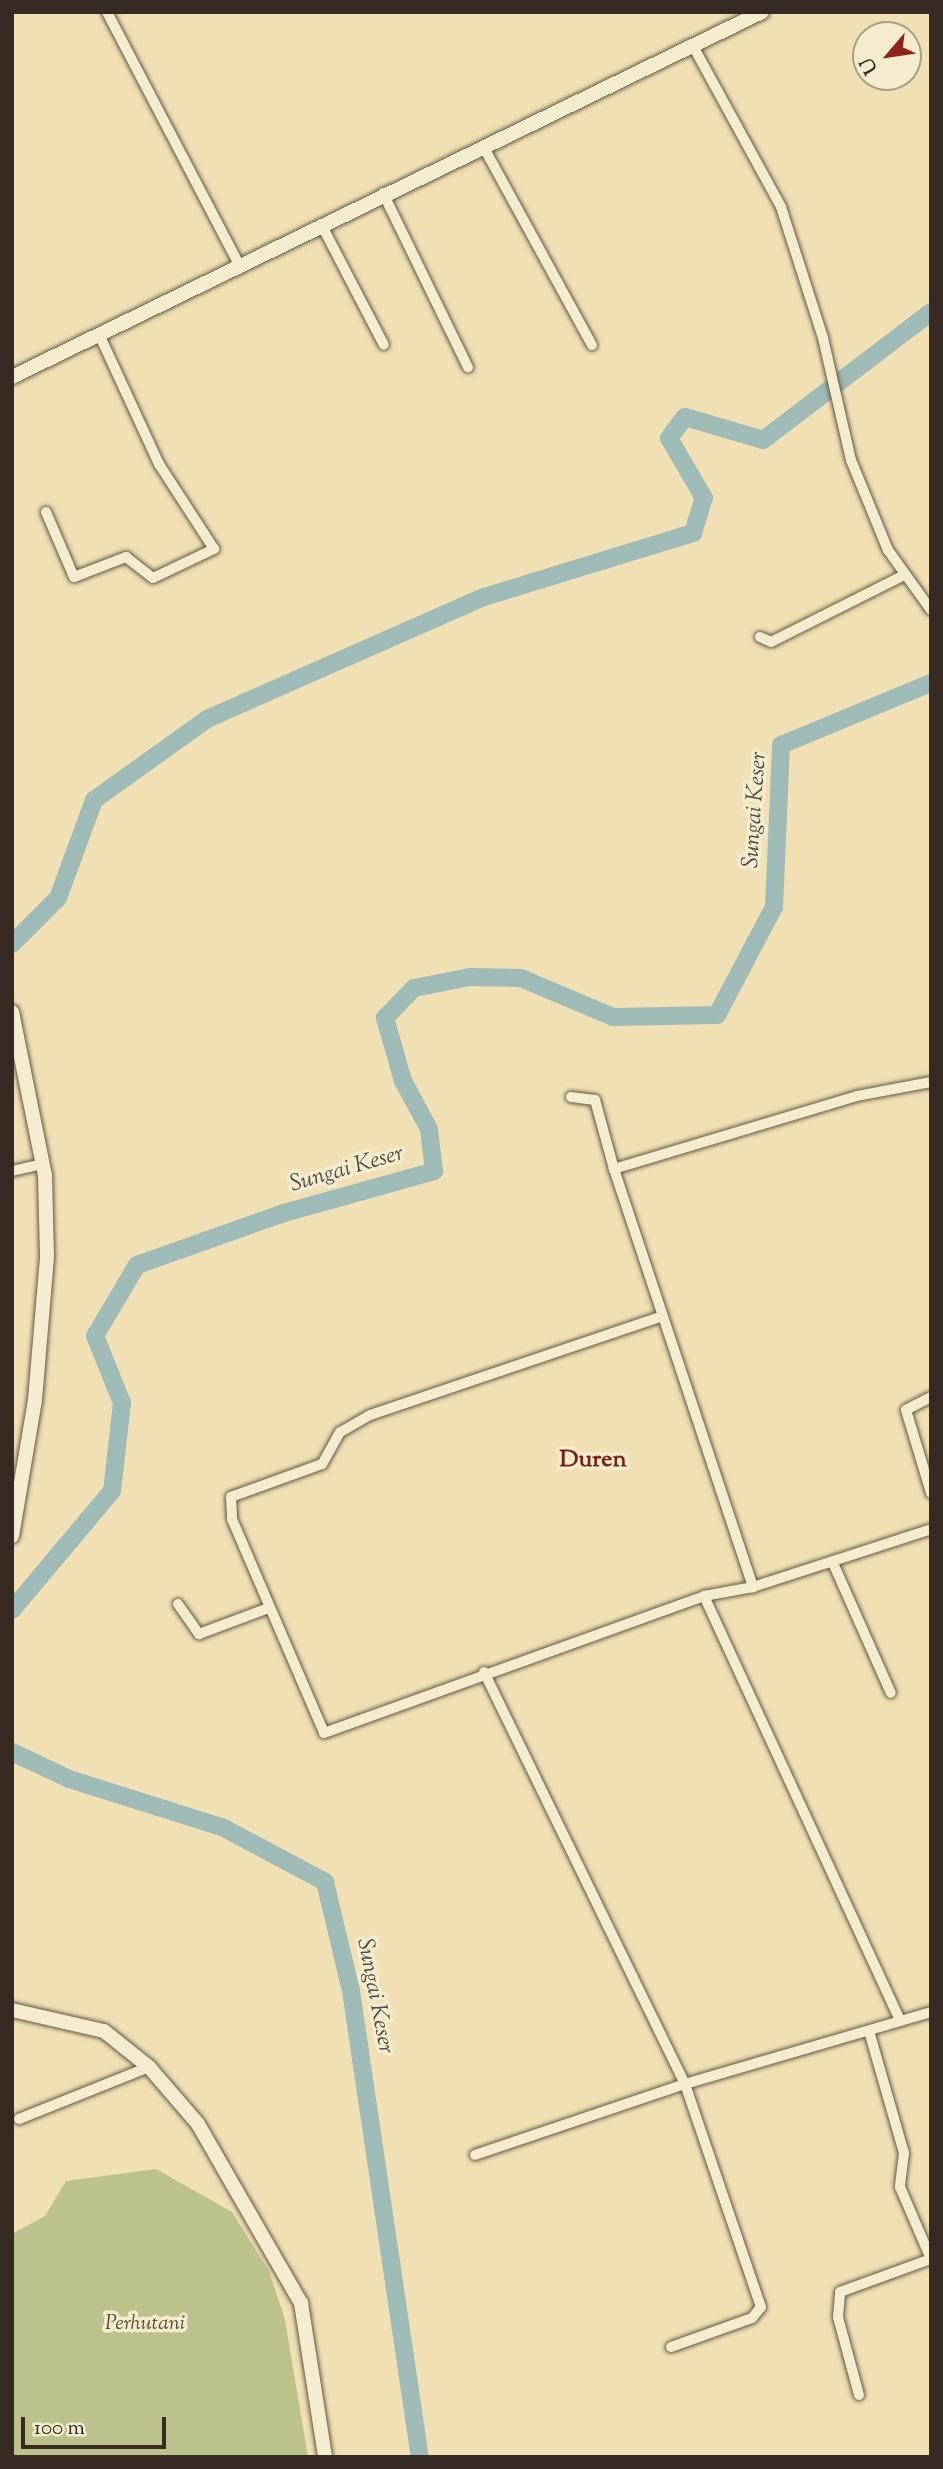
<!DOCTYPE html>
<style>
body{margin:0}
#map{position:relative;width:943px;height:2469px;overflow:hidden;background:#f0e0b4;font-family:"Sorts Mill Goudy",serif}
div>[style]{position:absolute}
[style*='--x']{left:calc(var(--x)*1px);top:calc(var(--y)*1px);width:calc(var(--w)*1px);rotate:calc(var(--a)*1deg)}
.green>*{inset:0;background:#bcc28b}
.river>*{height:18px;margin:-9px;padding:0 9px;transform-origin:9px;border-radius:9px;background:#9ebbb7}
.roads{filter:drop-shadow(0 0 2px #645846) drop-shadow(0 0 2px #645846)}
.street>*{height:10px;margin:-5px;padding:0 5px;transform-origin:5px;border-radius:5px;background:#f5ebce}
.secondary>*{height:14px;margin:-7px;padding:0 7px;transform-origin:7px;border-radius:7px;background:#f5ebce}
span{translate:-50% -50%;white-space:nowrap;text-align:center;line-height:1.15;-webkit-text-stroke:7px #f5ebce;paint-order:stroke}
.park-label{font-size:21px;color:#58503c;font-style:italic}
.water-label{font-size:23px;color:#504e47;font-style:italic}
.quarter-label{font-size:24px;color:#7a1f14;font-weight:700}
.frame{position:absolute;inset:0;border:14px solid #362a22;pointer-events:none}
.north{position:absolute;left:852px;top:21px;width:70px;height:70px;box-sizing:border-box;background:#f5ebce;border:2px solid #a99e89;border-radius:50%;rotate:241deg;font-size:19px;font-weight:700;line-height:28px;text-align:center;color:#362a22}
.north::after{content:'';display:block;margin:auto;width:24px;height:32px;background:#8f2418;clip-path:polygon(50% 0,100% 100%,50% 72%,0 100%)}
.scale{position:absolute;left:21px;top:2417px;width:145px;height:32px;box-sizing:border-box;border:4px solid #362a22;border-top:0;padding-left:9px;font-size:21px;line-height:24px;white-space:nowrap;color:#362a22;-webkit-text-stroke:5px #f5ebce;paint-order:stroke}
</style>
<div id="map">
<div class="green">
<div style="clip-path:polygon(156px 2169px,232px 2212px,269px 2271px,285px 2320px,308px 2457px,12px 2457px,12px 2234px,45px 2216px,66px 2181px)"></div>
</div>
<div class="river">
<div style="--x:12;--y:944;--w:65;--a:-45"></div>
<div style="--x:58;--y:898;--w:104;--a:-69.8"></div>
<div style="--x:94;--y:800;--w:139;--a:-35.6"></div>
<div style="--x:207;--y:719;--w:303;--a:-23.8"></div>
<div style="--x:484;--y:597;--w:219;--a:-17"></div>
<div style="--x:693;--y:533;--w:37;--a:-73"></div>
<div style="--x:704;--y:498;--w:69;--a:-120.3"></div>
<div style="--x:669;--y:438;--w:26;--a:-53"></div>
<div style="--x:685;--y:417;--w:81;--a:16.4"></div>
<div style="--x:763;--y:440;--w:211;--a:-37.3"></div>
<div style="--x:12;--y:1610;--w:155;--a:-50"></div>
<div style="--x:112;--y:1491;--w:89;--a:-83.5"></div>
<div style="--x:122;--y:1403;--w:72;--a:-111.9"></div>
<div style="--x:95;--y:1336;--w:82;--a:-59.4"></div>
<div style="--x:137;--y:1265;--w:156;--a:-19.5"></div>
<div style="--x:284;--y:1213;--w:156;--a:-15.6"></div>
<div style="--x:434;--y:1171;--w:42;--a:-96.8"></div>
<div style="--x:429;--y:1129;--w:55;--a:-118.4"></div>
<div style="--x:403;--y:1081;--w:66;--a:-105.9"></div>
<div style="--x:385;--y:1018;--w:42;--a:-46"></div>
<div style="--x:414;--y:988;--w:57;--a:-11.1"></div>
<div style="--x:470;--y:977;--w:51;--a:1.1"></div>
<div style="--x:521;--y:978;--w:100;--a:23"></div>
<div style="--x:613;--y:1017;--w:104;--a:-1.1"></div>
<div style="--x:717;--y:1015;--w:122;--a:-62.2"></div>
<div style="--x:774;--y:907;--w:162;--a:-87.5"></div>
<div style="--x:781;--y:745;--w:162;--a:-22.5"></div>
<div style="--x:12;--y:1752;--w:63;--a:25.3"></div>
<div style="--x:69;--y:1779;--w:163;--a:17.5"></div>
<div style="--x:224;--y:1828;--w:115;--a:28.1"></div>
<div style="--x:325;--y:1882;--w:112;--a:76.6"></div>
<div style="--x:351;--y:1991;--w:471;--a:81.6"></div>
</div>
<div class="roads">
<div class="street">
<div style="--x:107;--y:12;--w:284;--a:62.4"></div>
<div style="--x:693;--y:46;--w:183;--a:61.3"></div>
<div style="--x:781;--y:207;--w:138;--a:72.2"></div>
<div style="--x:823;--y:338;--w:125;--a:77.1"></div>
<div style="--x:851;--y:460;--w:97;--a:67.7"></div>
<div style="--x:888;--y:550;--w:74;--a:54.4"></div>
<div style="--x:483;--y:146;--w:227;--a:61.3"></div>
<div style="--x:383;--y:193;--w:194;--a:64"></div>
<div style="--x:321;--y:224;--w:136;--a:62.5"></div>
<div style="--x:46;--y:512;--w:71;--a:66.7"></div>
<div style="--x:74;--y:577;--w:56;--a:-21"></div>
<div style="--x:126;--y:557;--w:34;--a:38"></div>
<div style="--x:153;--y:578;--w:68;--a:-25.4"></div>
<div style="--x:214;--y:549;--w:101;--a:-122.9"></div>
<div style="--x:159;--y:464;--w:143;--a:-114.8"></div>
<div style="--x:760;--y:637;--w:12;--a:24"></div>
<div style="--x:771;--y:642;--w:147;--a:-26.7"></div>
<div style="--x:931;--y:1082;--w:75;--a:169.3"></div>
<div style="--x:857;--y:1096;--w:254;--a:163.3"></div>
<div style="--x:614;--y:1169;--w:441;--a:71.6"></div>
<div style="--x:753;--y:1587;--w:187;--a:-18"></div>
<div style="--x:571;--y:1097;--w:24;--a:7"></div>
<div style="--x:595;--y:1100;--w:72;--a:74.6"></div>
<div style="--x:12;--y:1171;--w:32;--a:-13"></div>
<div style="--x:660;--y:1317;--w:306;--a:161.3"></div>
<div style="--x:370;--y:1415;--w:34;--a:150"></div>
<div style="--x:340;--y:1432;--w:37;--a:119"></div>
<div style="--x:322;--y:1464;--w:97;--a:160.1"></div>
<div style="--x:231;--y:1497;--w:22;--a:87"></div>
<div style="--x:232;--y:1519;--w:233;--a:66.7"></div>
<div style="--x:324;--y:1733;--w:404;--a:-19.8"></div>
<div style="--x:704;--y:1596;--w:50;--a:-10.4"></div>
<div style="--x:931;--y:1397;--w:28;--a:153"></div>
<div style="--x:906;--y:1410;--w:87;--a:73.2"></div>
<div style="--x:833;--y:1563;--w:142;--a:66"></div>
<div style="--x:704;--y:1596;--w:468;--a:65.2"></div>
<div style="--x:178;--y:1604;--w:37;--a:55"></div>
<div style="--x:199;--y:1634;--w:72;--a:-20.5"></div>
<div style="--x:484;--y:1672;--w:458;--a:64"></div>
<div style="--x:685;--y:2084;--w:256;--a:-16.3"></div>
<div style="--x:869;--y:2031;--w:127;--a:74"></div>
<div style="--x:904;--y:2153;--w:34;--a:97"></div>
<div style="--x:900;--y:2187;--w:78;--a:66.7"></div>
<div style="--x:19;--y:2119;--w:140;--a:-21.8"></div>
<div style="--x:475;--y:2155;--w:222;--a:-18.7"></div>
<div style="--x:685;--y:2084;--w:236;--a:71.2"></div>
<div style="--x:761;--y:2307;--w:14;--a:129"></div>
<div style="--x:752;--y:2318;--w:86;--a:160.3"></div>
<div style="--x:859;--y:2395;--w:81;--a:-105.1"></div>
<div style="--x:838;--y:2317;--w:25;--a:-85"></div>
<div style="--x:840;--y:2292;--w:94;--a:-20"></div>
</div>
<div class="secondary">
<div style="--x:12;--y:377;--w:834;--a:-25.95"></div>
<div style="--x:12;--y:1012;--w:166;--a:78.6"></div>
<div style="--x:45;--y:1175;--w:82;--a:88.6"></div>
<div style="--x:47;--y:1257;--w:144;--a:94.8"></div>
<div style="--x:35;--y:1400;--w:138;--a:99.6"></div>
<div style="--x:12;--y:2010;--w:94;--a:12.9"></div>
<div style="--x:104;--y:2031;--w:58;--a:38.7"></div>
<div style="--x:149;--y:2067;--w:75;--a:49.3"></div>
<div style="--x:198;--y:2124;--w:207;--a:60.1"></div>
<div style="--x:301;--y:2303;--w:156;--a:81.1"></div>
</div>
</div>
<div class="park-label">
<span style="left:145px;top:2324px">Perhutani</span>
</div>
<div class="water-label">
<span style="left:756px;top:810px;rotate:-86deg">Sungai Keser</span>
<span style="left:347px;top:1170px;rotate:-16deg">Sungai Keser</span>
<span style="left:374px;top:1996px;rotate:79deg">Sungai Keser</span>
</div>
<div class="quarter-label">
<span style="left:593px;top:1461px">Duren</span>
</div>
<div class="frame"></div>
<div class="north">U</div>
<div class="scale">100 m</div>
</div>
